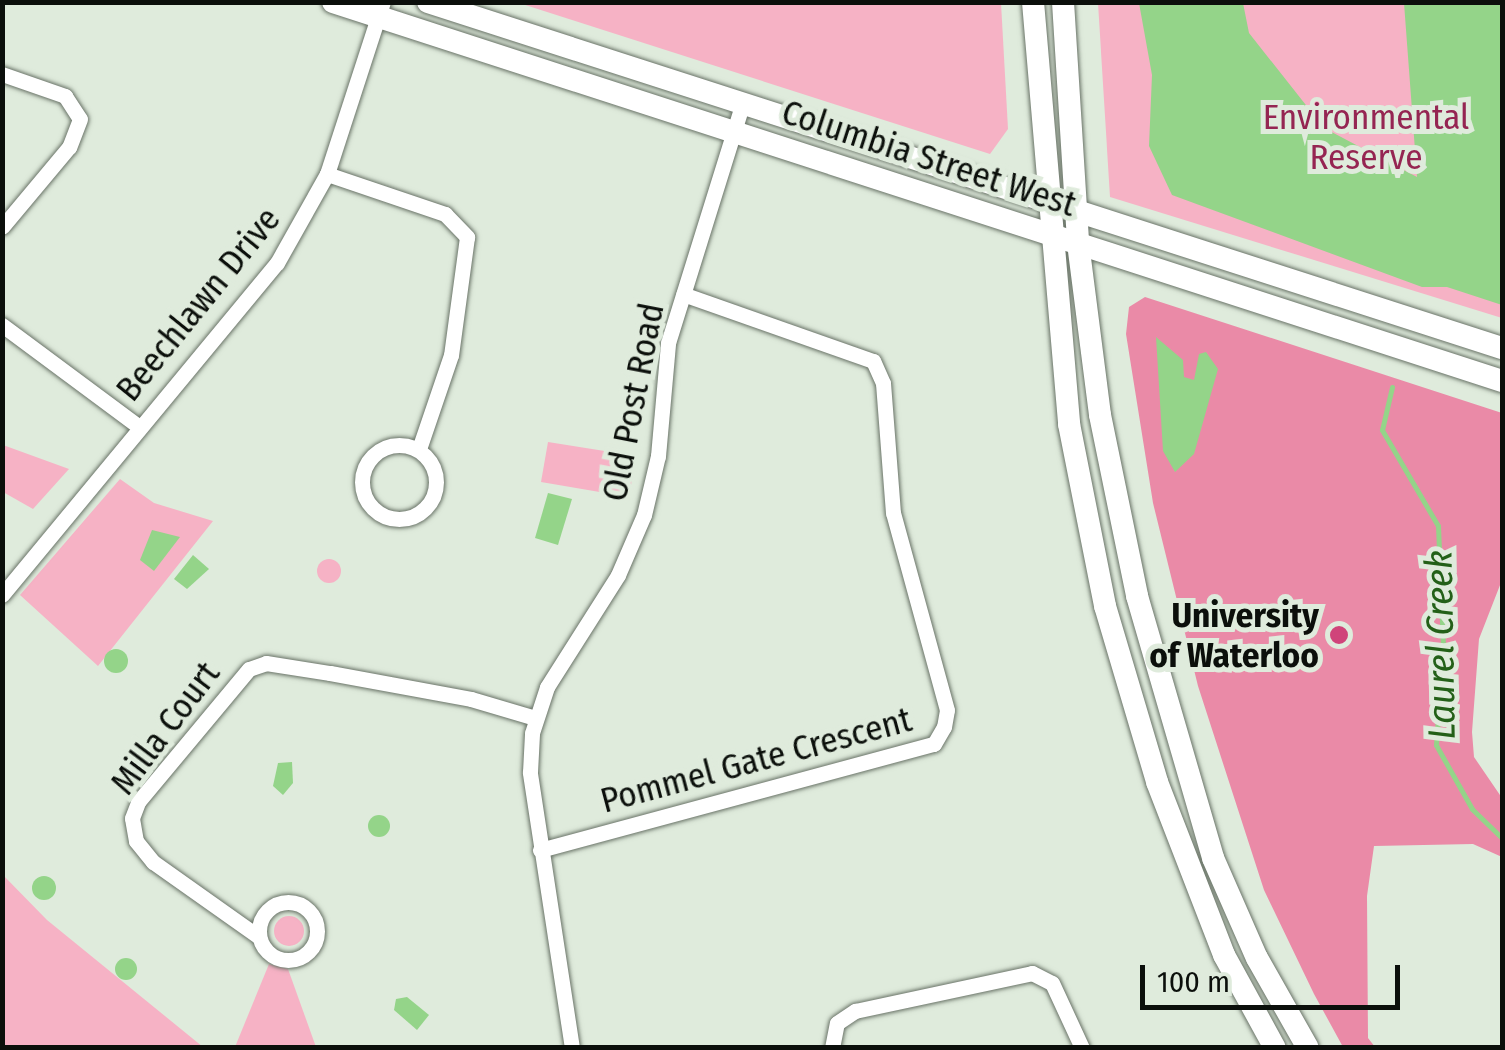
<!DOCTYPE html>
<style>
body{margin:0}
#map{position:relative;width:1505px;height:1050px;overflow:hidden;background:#dfebdc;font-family:"Fira Sans Condensed",sans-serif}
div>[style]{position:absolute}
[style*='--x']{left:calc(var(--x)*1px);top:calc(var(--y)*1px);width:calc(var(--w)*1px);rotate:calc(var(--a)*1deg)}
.green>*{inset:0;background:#f6b2c5}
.round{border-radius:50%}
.forest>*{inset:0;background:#ea8aa7}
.water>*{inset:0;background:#94d489}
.stream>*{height:5px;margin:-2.5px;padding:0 2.5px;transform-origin:2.5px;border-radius:2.5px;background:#94d489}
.roads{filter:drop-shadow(0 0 2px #697367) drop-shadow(0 0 2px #697367)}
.street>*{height:15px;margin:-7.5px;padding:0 7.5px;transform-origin:7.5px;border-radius:7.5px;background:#fff}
.street>.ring{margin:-7.5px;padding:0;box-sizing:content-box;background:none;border:15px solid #fff;border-radius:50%}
.secondary>*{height:22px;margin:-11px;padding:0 11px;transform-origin:11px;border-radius:11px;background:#fff}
.dots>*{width:28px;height:28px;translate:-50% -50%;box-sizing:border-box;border:5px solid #dfebdc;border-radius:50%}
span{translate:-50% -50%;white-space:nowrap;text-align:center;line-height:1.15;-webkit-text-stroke:10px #dfebdc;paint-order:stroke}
.park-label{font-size:35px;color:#952552}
.street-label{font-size:35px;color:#0b0f0b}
.poi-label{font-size:35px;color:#0b0f0b;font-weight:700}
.right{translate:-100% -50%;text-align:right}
.water-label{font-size:38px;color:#236018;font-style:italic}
.frame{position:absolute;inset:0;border:5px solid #0b0f0b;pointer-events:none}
.scale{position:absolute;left:1140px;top:965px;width:260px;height:45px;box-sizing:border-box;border:5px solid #0b0f0b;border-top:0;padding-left:12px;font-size:30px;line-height:35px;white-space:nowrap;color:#0b0f0b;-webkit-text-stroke:8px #dfebdc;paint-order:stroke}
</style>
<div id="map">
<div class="green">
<div style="clip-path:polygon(702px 2px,1001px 3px,1008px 129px,990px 154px,519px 3px)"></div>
<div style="clip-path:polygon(1098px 3px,1502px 3px,1502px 318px,1110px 197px)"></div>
<div style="clip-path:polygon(548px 442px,636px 456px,629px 497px,541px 482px)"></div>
<div style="clip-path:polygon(3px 445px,69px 469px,33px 509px,3px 492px)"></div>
<div style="clip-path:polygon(120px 479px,154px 503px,213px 521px,98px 666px,20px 595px)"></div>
<div class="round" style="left:317px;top:559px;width:24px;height:24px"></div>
<div style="clip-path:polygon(2px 874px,47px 920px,203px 1047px,3px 1047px)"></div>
<div class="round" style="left:274px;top:916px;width:30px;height:30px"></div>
<div style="clip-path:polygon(269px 964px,288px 969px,316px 1047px,235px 1047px)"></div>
</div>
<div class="forest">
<div style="clip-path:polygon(1145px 297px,1502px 413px,1502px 580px,1479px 639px,1472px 732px,1474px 757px,1502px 798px,1502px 857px,1473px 844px,1374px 846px,1367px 896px,1368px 1038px,1375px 1047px,1343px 1047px,1314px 994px,1264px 890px,1198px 686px,1153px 503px,1126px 334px,1129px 307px)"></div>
</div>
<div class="water">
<div style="clip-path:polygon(1139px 3px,1243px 3px,1249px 33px,1324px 128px,1417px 177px,1404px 3px,1502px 3px,1502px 305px,1447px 287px,1422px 287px,1172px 195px,1149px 146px,1152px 75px)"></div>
<div style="clip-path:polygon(1156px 337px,1183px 360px,1184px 377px,1194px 380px,1199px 354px,1206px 352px,1218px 369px,1194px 454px,1175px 472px,1163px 451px)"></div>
<div style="clip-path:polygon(548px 493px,572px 499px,558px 545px,535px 538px)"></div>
<div style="clip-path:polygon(152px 530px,180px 537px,154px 571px,140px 560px)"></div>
<div style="clip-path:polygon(193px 555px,209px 569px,187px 589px,174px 579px)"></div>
<div class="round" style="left:104px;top:649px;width:24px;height:24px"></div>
<div style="clip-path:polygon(292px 762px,293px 783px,283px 795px,273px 786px,278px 763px)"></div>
<div class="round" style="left:368px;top:815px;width:22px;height:22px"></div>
<div class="round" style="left:32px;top:876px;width:24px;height:24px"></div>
<div class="round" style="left:115px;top:958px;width:22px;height:22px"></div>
<div style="clip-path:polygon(407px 997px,429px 1015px,417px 1030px,394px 1010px,396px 999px)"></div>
</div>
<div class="stream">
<div style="--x:1392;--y:387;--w:44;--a:103.1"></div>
<div style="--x:1382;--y:430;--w:111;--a:59.7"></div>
<div style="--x:1438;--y:526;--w:121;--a:87.6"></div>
<div style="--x:1443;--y:647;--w:98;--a:94.1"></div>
<div style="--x:1436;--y:745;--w:73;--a:60.6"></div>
<div style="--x:1472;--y:809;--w:42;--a:44"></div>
</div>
<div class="roads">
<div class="street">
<div style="--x:2;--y:74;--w:67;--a:19.2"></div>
<div style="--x:65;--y:96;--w:27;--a:57"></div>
<div style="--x:80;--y:119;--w:30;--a:111"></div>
<div style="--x:69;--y:147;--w:104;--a:129.9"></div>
<div style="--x:327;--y:174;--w:125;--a:18.7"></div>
<div style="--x:445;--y:214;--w:32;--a:46"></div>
<div style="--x:467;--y:237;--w:119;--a:97.7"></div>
<div style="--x:451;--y:355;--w:99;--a:108.8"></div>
<div style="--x:2;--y:325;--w:169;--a:36.6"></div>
<div class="ring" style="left:362px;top:445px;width:59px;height:59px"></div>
<div style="--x:2;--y:595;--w:431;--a:-50.4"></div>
<div style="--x:277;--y:263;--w:102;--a:-60.7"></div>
<div style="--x:327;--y:174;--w:181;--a:-72"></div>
<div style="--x:540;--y:850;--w:408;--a:-15.1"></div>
<div style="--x:934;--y:744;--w:20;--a:-60"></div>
<div style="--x:944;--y:727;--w:17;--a:-80"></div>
<div style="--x:947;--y:710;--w:204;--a:-105.3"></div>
<div style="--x:893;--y:513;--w:130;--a:-94.4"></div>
<div style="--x:883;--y:383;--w:24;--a:-114"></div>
<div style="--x:873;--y:361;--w:201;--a:-160.6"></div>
<div class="ring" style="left:259px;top:902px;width:43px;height:43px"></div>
<div style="--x:259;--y:937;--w:130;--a:-144.7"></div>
<div style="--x:153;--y:862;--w:27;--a:-129"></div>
<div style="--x:136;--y:841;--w:23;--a:-100"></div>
<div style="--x:132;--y:818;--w:17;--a:-69"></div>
<div style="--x:138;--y:802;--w:173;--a:-50.2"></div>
<div style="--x:249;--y:669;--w:18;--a:-19"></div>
<div style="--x:266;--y:663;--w:65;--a:8.9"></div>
<div style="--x:330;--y:673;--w:143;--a:10.4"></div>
<div style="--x:471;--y:699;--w:67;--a:16.5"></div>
<div style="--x:572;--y:1048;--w:279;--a:-98.7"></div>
<div style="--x:530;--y:772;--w:39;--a:-87"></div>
<div style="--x:532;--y:733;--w:48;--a:-71.9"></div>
<div style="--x:547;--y:687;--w:133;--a:-57.6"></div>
<div style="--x:618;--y:575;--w:65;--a:-66.6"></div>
<div style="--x:644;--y:515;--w:61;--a:-76.7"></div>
<div style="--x:658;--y:456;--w:113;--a:-84.9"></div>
<div style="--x:668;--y:343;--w:249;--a:-72.7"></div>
<div style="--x:832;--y:1048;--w:25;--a:-79"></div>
<div style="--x:837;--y:1023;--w:22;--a:-34"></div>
<div style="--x:855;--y:1011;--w:181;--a:-12.1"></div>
<div style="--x:1032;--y:973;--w:22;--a:27"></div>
<div style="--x:1052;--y:983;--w:72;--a:65.2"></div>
</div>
<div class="secondary">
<div style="--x:333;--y:2;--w:1229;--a:17.96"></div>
<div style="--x:428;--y:2;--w:1128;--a:17.86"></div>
<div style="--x:1033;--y:2;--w:424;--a:85.1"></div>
<div style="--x:1069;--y:424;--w:186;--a:78.8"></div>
<div style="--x:1105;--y:606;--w:184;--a:73.5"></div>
<div style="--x:1157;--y:782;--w:186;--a:68.8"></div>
<div style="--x:1224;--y:955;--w:106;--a:61.3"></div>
<div style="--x:1063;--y:2;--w:241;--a:86.4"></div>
<div style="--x:1078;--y:243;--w:173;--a:82.7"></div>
<div style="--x:1100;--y:415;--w:185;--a:78.4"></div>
<div style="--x:1137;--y:596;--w:273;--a:73.8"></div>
<div style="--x:1213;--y:858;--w:109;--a:66.3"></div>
<div style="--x:1257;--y:958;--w:103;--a:60.5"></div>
</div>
</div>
<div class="dots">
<div style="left:1339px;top:635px;background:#d0447a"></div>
</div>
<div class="park-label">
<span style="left:1366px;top:137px">Environmental<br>Reserve</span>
</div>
<div class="street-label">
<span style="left:929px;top:158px;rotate:18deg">Columbia Street West</span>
<span style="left:198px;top:304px;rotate:-51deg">Beechlawn Drive</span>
<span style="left:633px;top:402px;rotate:-79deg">Old Post Road</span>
<span style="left:165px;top:728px;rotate:-53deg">Milla Court</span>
<span style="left:756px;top:760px;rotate:-15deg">Pommel Gate Crescent</span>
</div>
<div class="poi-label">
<span class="right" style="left:1319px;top:635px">University<br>of Waterloo</span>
</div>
<div class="water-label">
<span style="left:1441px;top:645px;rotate:-91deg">Laurel Creek</span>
</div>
<div class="frame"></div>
<div class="scale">100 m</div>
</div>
